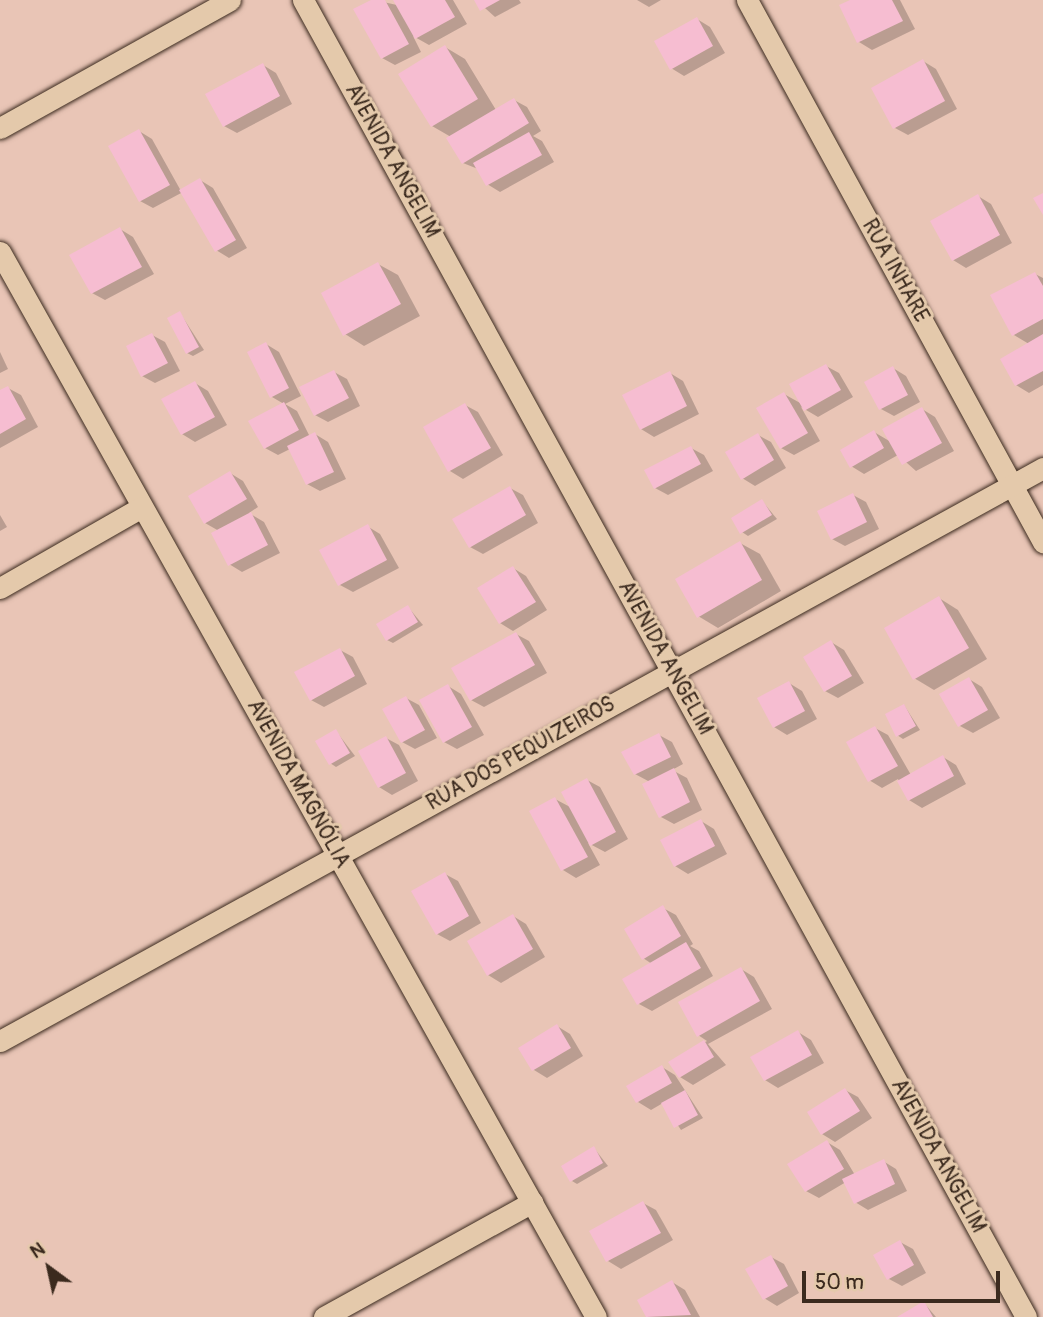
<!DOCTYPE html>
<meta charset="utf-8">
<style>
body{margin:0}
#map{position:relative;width:1043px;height:1317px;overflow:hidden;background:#e9c5b6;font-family:Pangolin,sans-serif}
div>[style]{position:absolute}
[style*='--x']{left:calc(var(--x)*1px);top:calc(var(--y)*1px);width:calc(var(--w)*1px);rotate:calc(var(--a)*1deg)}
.shadow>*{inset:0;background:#0003}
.building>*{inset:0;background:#f6bdd1}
.roads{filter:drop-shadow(0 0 2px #3b2a1e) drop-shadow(0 0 2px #3b2a1e)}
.minor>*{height:21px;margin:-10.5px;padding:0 10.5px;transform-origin:10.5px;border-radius:10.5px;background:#e4c9ab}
span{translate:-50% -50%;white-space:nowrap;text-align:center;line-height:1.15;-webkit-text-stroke:6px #e4c9ab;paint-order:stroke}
.street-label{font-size:21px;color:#3b2a1e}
.north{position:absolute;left:14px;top:1233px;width:70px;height:70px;-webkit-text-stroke:5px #e4c9ab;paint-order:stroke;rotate:327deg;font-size:19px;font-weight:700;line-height:28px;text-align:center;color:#3b2a1e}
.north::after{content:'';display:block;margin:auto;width:24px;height:32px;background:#3b2a1e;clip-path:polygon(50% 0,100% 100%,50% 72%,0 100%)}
.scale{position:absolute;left:802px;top:1271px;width:198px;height:32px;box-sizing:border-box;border:4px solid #3b2a1e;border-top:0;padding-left:9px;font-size:21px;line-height:24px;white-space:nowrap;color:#3b2a1e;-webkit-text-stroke:5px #e4c9ab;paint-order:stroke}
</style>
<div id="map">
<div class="shadow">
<div style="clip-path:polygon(374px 0,397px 5px,395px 0,453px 0,467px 24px,429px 45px,413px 36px,421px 52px,395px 65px,382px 58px)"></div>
<div style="clip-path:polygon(476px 0,519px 0,521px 3px,495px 17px)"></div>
<div style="clip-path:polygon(637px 0,661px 0,649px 7px)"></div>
<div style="clip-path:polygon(854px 0,900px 0,915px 29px,872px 50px,859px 42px)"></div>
<div style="clip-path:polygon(697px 19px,710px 27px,725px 53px,684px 76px,671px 68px)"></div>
<div style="clip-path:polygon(445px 47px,465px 59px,496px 110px,514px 100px,527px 107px,541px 131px,533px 136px,542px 141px,554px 162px,500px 192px,487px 184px,478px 169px,463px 163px,451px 137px,432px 126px)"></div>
<div style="clip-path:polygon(923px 61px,936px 69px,957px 109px,908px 135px,895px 128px)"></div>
<div style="clip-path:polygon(263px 65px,276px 73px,292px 104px,237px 133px,224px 126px)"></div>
<div style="clip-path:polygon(139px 131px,152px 139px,181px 191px,200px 180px,213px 188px,247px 248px,229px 258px,216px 250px,183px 192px,153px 208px,140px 201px)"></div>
<div style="clip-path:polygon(978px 196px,991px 204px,1012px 243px,966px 268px,953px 260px)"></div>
<div style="clip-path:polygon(120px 229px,133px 237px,154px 274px,105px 300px,92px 293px)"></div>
<div style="clip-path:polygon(378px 264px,398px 275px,420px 316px,364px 346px,345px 334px)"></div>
<div style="clip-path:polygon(1035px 274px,1043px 278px,1043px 385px,1029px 393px,1016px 385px,1029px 344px,1014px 335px)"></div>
<div style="clip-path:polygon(180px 313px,204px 350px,193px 356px,187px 353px)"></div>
<div style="clip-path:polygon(152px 335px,165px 342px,180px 371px,155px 383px,142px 376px)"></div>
<div style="clip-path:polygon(266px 344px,279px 352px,301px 396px,285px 404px,297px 411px,310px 437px,315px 434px,328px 442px,346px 479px,320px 491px,307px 484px,290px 449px,278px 455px,265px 448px,284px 404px,272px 397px)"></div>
<div style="clip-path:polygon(0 352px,8px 369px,0 373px)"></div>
<div style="clip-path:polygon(826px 366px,839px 373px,853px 397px,818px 417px,801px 407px,820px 441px,794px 455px,781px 448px,784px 394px,802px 404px)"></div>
<div style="clip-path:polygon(893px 368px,906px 376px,920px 402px,894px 416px,881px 409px)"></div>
<div style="clip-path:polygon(334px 372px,347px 379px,360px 406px,328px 422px,315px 415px)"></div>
<div style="clip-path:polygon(670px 373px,683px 381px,699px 414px,654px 437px,641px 429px)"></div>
<div style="clip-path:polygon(195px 383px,208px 391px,227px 425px,195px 442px,182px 434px)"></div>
<div style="clip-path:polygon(8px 388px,21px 395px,38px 427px,0 448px,0 392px)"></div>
<div style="clip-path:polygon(465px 405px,478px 412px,503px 455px,463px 479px,450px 471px,425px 428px)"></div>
<div style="clip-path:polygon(922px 409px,935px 417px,954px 451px,916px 471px,898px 455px,864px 474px,851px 466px,874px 432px,891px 442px)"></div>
<div style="clip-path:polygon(758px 435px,771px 442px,786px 468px,755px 486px,742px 478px)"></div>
<div style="clip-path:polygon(691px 448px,704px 455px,713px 471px,668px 495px,655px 488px)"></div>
<div style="clip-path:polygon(230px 473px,243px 481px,258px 507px,249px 513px,264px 522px,280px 553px,242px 572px,229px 564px,219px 531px,205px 523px)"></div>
<div style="clip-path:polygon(510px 488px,523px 495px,538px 523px,483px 554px,470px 547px)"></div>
<div style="clip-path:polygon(853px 495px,866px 502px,879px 529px,845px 546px,832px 539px)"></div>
<div style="clip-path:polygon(763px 502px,777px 519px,748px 536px,742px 532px)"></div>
<div style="clip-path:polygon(0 515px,7px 527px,0 531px)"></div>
<div style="clip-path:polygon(367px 526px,380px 534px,399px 568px,353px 592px,340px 585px)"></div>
<div style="clip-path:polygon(740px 543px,760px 554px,781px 591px,718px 628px,698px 616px)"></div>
<div style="clip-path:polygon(513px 568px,526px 576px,547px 610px,513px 631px,500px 623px)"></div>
<div style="clip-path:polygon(939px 598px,958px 610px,987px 659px,934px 690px,914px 678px)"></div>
<div style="clip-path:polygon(408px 607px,423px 625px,393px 643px,387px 640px)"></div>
<div style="clip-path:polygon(516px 634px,529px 641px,547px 673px,484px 707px,471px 700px)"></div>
<div style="clip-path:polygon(831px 642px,844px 650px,864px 683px,838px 698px,825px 691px)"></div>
<div style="clip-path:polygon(340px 650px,353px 657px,367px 684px,324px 707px,311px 700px)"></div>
<div style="clip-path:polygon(969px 679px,982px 687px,1000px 718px,973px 733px,960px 726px)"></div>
<div style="clip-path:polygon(789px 683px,802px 691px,817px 719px,787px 735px,774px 727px)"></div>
<div style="clip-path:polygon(448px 686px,461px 694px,484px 735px,457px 749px,444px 742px)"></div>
<div style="clip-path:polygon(406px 698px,419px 705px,437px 738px,415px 749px,402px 742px)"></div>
<div style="clip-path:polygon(904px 705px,920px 730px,903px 739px,897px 735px)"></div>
<div style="clip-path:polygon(875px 728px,888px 735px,911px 775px,943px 757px,956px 765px,966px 784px,922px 808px,909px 800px,898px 779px,882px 788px,869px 780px)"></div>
<div style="clip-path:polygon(336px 731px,355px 756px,336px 767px,330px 763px)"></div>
<div style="clip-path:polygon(659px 735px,672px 742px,683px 764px,672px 770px,687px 778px,702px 810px,674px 824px,661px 817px,650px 782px,635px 774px)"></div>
<div style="clip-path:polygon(386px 738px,399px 745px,418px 781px,392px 795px,379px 787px)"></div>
<div style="clip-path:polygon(587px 780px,600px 787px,628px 839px,605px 852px,588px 843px,600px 865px,576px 878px,563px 870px,531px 812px,555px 799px,572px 808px)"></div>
<div style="clip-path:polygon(701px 821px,714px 829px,727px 854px,688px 874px,675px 866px)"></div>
<div style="clip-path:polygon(445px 874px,458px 881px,481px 923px,450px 941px,437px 934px)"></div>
<div style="clip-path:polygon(663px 908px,676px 915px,693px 944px,690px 946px,699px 951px,713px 976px,652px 1011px,639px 1004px,625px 980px,652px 964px,643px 958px)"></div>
<div style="clip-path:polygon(513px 916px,526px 924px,545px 957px,501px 983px,488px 975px,469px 942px)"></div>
<div style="clip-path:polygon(741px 969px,754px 977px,772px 1009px,708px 1044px,726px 1065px,693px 1085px,680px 1077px,671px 1062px,707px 1041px,698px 1035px)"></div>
<div style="clip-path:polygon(557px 1026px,570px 1034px,583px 1056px,547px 1078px,534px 1070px,520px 1048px)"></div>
<div style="clip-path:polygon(798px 1032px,811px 1040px,824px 1063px,778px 1088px,765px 1080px)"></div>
<div style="clip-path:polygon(662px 1067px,675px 1075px,703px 1118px,681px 1130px,663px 1103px,651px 1110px,638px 1102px)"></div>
<div style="clip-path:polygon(845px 1090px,858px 1097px,872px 1118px,835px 1142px,822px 1134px)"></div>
<div style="clip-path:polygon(827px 1142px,840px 1150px,855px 1175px,883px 1161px,896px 1169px,907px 1191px,868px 1210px,855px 1202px,846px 1182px,819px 1198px,806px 1191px)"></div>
<div style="clip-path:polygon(594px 1148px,608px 1166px,577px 1184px,572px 1181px)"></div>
<div style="clip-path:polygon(643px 1203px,656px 1210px,673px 1240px,621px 1269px,608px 1261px)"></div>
<div style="clip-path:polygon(900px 1242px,913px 1249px,926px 1273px,902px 1286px,889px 1279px)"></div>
<div style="clip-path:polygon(771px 1257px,784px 1264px,799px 1293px,777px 1306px,764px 1298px)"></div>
<div style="clip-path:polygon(672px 1282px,685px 1290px,700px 1317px,648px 1317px,639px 1300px)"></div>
<div style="clip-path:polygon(924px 1303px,936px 1317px,901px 1317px)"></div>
</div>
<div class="building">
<div style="clip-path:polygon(371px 0,385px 0,409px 44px,381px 59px,353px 9px)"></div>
<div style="clip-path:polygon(393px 0,445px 0,455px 17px,415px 39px)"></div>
<div style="clip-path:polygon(474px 0,500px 0,480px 11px)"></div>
<div style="clip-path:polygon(850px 0,892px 0,903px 21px,857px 43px,839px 5px)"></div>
<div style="clip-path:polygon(697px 17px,713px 46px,670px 70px,654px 41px)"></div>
<div style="clip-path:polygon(445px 45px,478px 99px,431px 127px,398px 74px)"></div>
<div style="clip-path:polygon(923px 59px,945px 101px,893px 129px,871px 88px)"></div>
<div style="clip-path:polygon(263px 63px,280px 96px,223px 127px,205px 94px)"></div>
<div style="clip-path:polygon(514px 98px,529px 123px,462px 164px,446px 138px)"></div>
<div style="clip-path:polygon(139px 129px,170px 185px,139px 202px,108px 146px)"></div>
<div style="clip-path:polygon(529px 132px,542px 155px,486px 186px,473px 163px)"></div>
<div style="clip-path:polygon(200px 178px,236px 240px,215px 252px,179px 190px)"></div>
<div style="clip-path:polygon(1043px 193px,1043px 215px,1033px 198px)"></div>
<div style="clip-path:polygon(978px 194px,1000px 235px,952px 261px,930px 221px)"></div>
<div style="clip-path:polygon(120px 227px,142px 267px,91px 294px,69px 255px)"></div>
<div style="clip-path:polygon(378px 262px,401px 304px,343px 336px,321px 293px)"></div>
<div style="clip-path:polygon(1035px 272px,1043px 286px,1043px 319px,1012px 336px,990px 295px)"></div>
<div style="clip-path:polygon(180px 311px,199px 347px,186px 354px,167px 318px)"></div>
<div style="clip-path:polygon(152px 333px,168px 363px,141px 377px,126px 346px)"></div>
<div style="clip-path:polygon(1043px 334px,1043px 371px,1015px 386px,1000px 359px)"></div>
<div style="clip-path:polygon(266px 342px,289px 388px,270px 398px,247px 352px)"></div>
<div style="clip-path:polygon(826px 364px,841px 390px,804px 411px,789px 384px)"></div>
<div style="clip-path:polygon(893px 366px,908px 395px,879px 410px,864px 382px)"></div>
<div style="clip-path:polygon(334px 370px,349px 398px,314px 416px,299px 387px)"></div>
<div style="clip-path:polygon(670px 371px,687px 406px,640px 430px,622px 395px)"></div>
<div style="clip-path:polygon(195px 381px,215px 417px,181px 435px,161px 399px)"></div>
<div style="clip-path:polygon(8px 386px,26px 419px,0 434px,0 390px)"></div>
<div style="clip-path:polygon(784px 392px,808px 433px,780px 449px,756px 408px)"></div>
<div style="clip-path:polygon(284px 402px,299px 430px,264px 449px,248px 421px)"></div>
<div style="clip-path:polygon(465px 403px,491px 448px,448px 472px,423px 427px)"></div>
<div style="clip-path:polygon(922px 407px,942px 443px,902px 465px,882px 429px)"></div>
<div style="clip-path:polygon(874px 430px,884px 448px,850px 468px,840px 450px)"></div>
<div style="clip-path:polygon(315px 432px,334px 472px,306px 485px,287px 446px)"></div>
<div style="clip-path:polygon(758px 433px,774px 460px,741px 480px,725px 452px)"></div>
<div style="clip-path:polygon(691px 446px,701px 464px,654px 489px,644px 470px)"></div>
<div style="clip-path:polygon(230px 471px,247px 499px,204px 524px,188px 496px)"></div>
<div style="clip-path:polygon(510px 486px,526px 515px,469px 548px,452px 519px)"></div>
<div style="clip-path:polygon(853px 493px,867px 522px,831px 540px,817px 511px)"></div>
<div style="clip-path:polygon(762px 499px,772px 515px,740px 534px,731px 518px)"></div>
<div style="clip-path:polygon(251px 512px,268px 545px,228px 566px,211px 533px)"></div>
<div style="clip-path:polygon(368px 524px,387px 560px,338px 586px,319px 550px)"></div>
<div style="clip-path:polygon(740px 541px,762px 580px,697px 618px,675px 579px)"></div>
<div style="clip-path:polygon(513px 566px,536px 602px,499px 624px,477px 588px)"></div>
<div style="clip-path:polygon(939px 596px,969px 648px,913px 680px,884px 628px)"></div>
<div style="clip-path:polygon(408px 605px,418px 622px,386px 641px,376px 624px)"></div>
<div style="clip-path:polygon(516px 632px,535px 665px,470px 701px,451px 668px)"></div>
<div style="clip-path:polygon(831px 640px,852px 676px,824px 692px,803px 657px)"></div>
<div style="clip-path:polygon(340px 648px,355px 676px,310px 701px,294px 672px)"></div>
<div style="clip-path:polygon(969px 677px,988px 710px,958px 727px,939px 694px)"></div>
<div style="clip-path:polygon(789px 681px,805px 711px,773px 728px,757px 698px)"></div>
<div style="clip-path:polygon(448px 684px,472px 727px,443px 743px,419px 700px)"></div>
<div style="clip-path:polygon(406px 696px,425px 730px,401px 743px,382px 709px)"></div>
<div style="clip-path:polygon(904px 704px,916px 726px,896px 737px,885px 714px)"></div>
<div style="clip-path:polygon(875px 726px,898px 766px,868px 782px,846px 742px)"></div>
<div style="clip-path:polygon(336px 729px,350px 753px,329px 765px,315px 741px)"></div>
<div style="clip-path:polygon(659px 733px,671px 757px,634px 775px,621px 752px)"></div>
<div style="clip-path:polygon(386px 736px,406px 773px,378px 788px,358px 751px)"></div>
<div style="clip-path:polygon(943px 755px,954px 776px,908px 801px,897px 781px)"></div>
<div style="clip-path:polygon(674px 768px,690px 802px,659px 818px,642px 784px)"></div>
<div style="clip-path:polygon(587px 778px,616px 832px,590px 846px,561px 792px)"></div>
<div style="clip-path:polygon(555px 797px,588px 857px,561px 871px,529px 811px)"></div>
<div style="clip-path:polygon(701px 819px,715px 846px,674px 867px,660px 840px)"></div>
<div style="clip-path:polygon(445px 872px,469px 916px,436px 935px,411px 891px)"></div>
<div style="clip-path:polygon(663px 905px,681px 936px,642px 960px,624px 929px)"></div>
<div style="clip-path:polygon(513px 914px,533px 949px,487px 976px,467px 941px)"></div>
<div style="clip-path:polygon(686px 942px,701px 968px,637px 1005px,622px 979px)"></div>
<div style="clip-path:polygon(741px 967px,760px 1001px,697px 1037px,678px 1002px)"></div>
<div style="clip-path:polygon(557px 1024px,571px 1048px,532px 1071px,518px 1048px)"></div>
<div style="clip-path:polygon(798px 1030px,812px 1055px,764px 1081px,750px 1057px)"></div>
<div style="clip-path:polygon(704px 1040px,714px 1057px,679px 1078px,668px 1062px)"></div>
<div style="clip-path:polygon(662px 1065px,672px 1083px,636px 1103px,626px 1086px)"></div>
<div style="clip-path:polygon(845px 1088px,860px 1111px,821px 1135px,807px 1112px)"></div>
<div style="clip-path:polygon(685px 1090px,698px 1115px,674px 1128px,661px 1103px)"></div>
<div style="clip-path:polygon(827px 1140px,844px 1169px,805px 1192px,787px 1164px)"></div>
<div style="clip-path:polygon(594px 1146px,603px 1163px,570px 1182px,561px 1166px)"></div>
<div style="clip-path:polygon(884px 1159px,895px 1184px,854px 1204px,842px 1179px)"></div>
<div style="clip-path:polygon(643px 1201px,661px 1233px,606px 1262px,589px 1231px)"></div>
<div style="clip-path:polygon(900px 1240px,914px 1265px,887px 1280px,873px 1255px)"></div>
<div style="clip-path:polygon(771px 1255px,788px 1286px,763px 1300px,745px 1269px)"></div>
<div style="clip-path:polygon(672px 1280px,691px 1315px,646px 1317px,637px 1300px)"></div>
<div style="clip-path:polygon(924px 1301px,933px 1317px,897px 1317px)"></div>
</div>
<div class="roads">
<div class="minor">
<div style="--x:303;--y:0;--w:1502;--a:61.23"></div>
<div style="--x:747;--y:0;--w:618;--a:61.36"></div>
<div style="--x:0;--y:128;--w:263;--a:-29.1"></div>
<div style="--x:0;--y:252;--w:1220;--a:60.77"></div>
<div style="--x:0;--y:588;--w:163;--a:-29.7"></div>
<div style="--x:0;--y:1041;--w:1190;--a:-28.78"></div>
<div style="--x:324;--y:1317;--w:238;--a:-28.9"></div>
</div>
</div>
<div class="street-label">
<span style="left:392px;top:161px;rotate:61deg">AVENIDA ANGELIM</span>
<span style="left:895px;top:271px;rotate:61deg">RUA INHARE</span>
<span style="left:665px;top:658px;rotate:61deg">AVENIDA ANGELIM</span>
<span style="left:521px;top:754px;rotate:-29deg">RUA DOS PEQUIZEIROS</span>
<span style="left:298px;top:784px;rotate:61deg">AVENIDA MAGNÓLIA</span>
<span style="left:938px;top:1156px;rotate:61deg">AVENIDA ANGELIM</span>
</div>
<div class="north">N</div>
<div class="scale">50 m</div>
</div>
